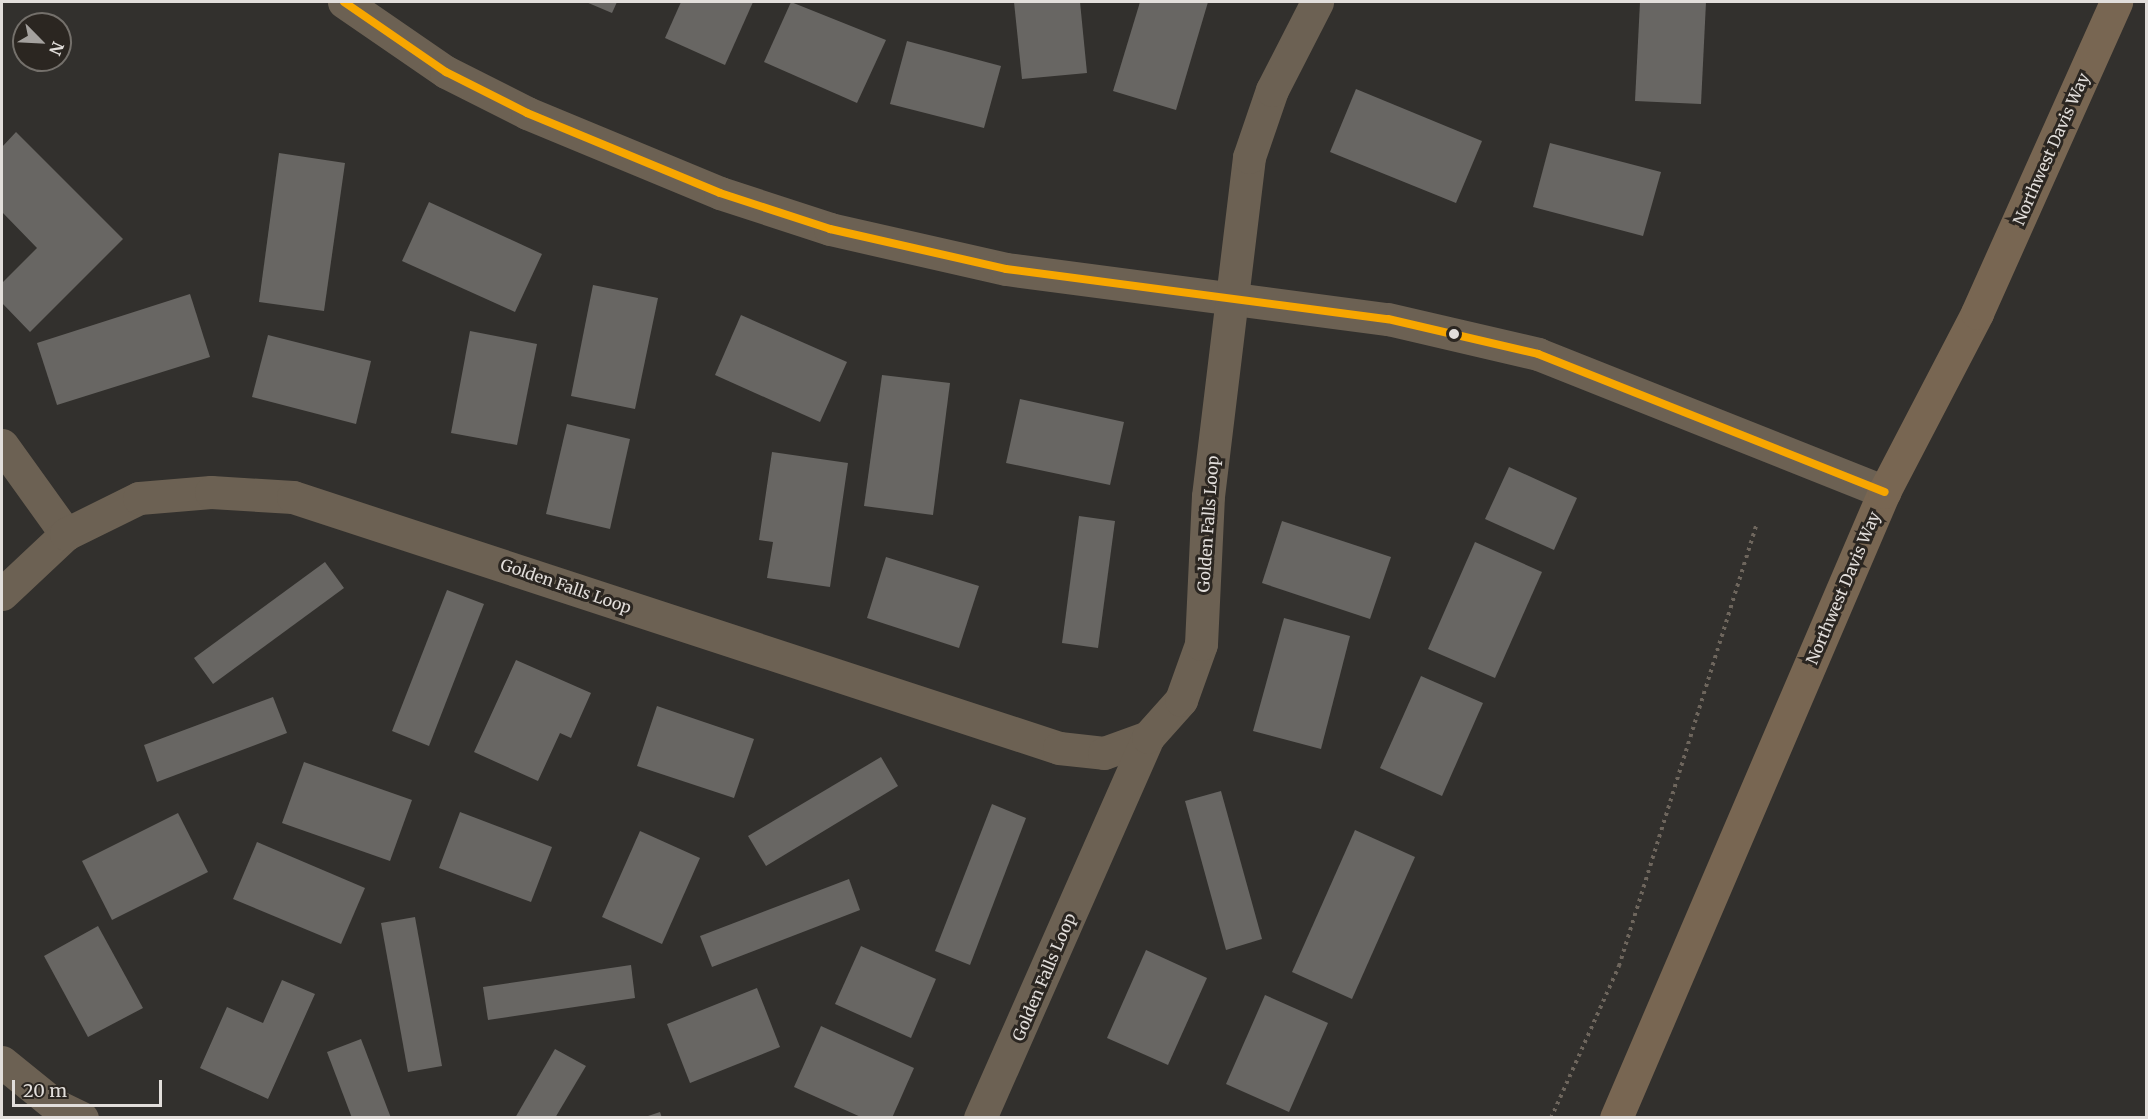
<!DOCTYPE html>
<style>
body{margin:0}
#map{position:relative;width:2148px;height:1119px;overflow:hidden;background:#32302d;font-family:Merriweather,serif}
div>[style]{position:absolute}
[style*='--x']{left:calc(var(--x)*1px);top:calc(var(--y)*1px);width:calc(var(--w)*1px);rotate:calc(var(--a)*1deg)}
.building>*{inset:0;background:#686663}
.path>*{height:4px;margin-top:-2px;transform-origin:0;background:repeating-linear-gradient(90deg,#6e665d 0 3px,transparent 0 7.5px)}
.minor>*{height:33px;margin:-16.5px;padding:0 16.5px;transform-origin:16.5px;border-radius:16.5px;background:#6c6153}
.major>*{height:33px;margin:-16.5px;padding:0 16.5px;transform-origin:16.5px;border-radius:16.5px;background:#786652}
.bus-1>*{height:8px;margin:-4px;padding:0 4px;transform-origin:4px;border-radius:4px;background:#f7a600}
.dots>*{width:16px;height:16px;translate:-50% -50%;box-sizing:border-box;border:3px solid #2b2621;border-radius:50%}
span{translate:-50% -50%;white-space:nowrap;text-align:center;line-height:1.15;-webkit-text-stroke:6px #2b2621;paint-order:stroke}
.street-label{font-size:16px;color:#e2dedb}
.frame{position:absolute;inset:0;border:3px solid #e2dedb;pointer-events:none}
.north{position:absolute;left:12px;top:12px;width:60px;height:60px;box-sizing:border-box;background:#2b2621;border:2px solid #74706b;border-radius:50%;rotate:114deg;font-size:16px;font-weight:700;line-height:24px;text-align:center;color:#e2dedb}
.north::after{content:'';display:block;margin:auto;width:21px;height:27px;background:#a4a19e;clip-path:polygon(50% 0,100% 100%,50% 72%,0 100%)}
.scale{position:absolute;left:12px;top:1080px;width:150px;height:27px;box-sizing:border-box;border:3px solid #e2dedb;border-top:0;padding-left:8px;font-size:18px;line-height:21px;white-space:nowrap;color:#e2dedb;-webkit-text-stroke:4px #2b2621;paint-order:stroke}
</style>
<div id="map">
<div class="building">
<div style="clip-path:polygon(586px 2px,617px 2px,612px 13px)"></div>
<div style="clip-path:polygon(681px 2px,753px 2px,725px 65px,665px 38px)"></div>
<div style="clip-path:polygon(791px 2px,886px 40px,857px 103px,764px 62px)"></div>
<div style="clip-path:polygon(1014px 2px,1080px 2px,1087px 73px,1022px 79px)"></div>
<div style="clip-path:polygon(1140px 2px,1208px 2px,1176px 110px,1113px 91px)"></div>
<div style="clip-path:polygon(1640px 2px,1706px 2px,1701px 104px,1635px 101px)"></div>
<div style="clip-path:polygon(907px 41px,1001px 66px,984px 128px,890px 104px)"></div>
<div style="clip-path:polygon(1356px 89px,1482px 141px,1456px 203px,1330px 152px)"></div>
<div style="clip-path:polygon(16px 132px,123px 239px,30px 332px,2px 303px,2px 283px,37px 248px,2px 212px,2px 147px)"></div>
<div style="clip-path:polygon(1550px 143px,1661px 172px,1643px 236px,1533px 207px)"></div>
<div style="clip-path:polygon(279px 153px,345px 163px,324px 311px,259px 302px)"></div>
<div style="clip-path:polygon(429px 202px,542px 254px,515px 312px,402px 261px)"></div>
<div style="clip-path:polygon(593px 285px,658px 298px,635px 409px,571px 396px)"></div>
<div style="clip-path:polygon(190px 294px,210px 357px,57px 405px,37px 343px)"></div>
<div style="clip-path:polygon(741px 315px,847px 362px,820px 422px,715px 375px)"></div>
<div style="clip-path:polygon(470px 331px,537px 344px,517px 445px,451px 433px)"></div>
<div style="clip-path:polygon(268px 335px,371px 361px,356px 424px,252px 397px)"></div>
<div style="clip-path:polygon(882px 375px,950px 383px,933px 515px,864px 506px)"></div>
<div style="clip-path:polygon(1020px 399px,1124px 422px,1110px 485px,1006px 463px)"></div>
<div style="clip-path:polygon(567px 424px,630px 439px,610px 529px,546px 514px)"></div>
<div style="clip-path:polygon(772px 452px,848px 463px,830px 587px,767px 578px,773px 542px,759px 540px)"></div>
<div style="clip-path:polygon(1509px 467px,1577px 498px,1554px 550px,1485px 519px)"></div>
<div style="clip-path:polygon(1079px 516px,1115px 521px,1098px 648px,1062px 643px)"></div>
<div style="clip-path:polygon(1282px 521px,1391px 557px,1370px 619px,1262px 583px)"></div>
<div style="clip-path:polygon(1475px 542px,1542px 572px,1495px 678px,1428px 649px)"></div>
<div style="clip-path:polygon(886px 557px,979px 586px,959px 648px,867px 618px)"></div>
<div style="clip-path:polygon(325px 562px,344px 588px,213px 684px,194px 658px)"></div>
<div style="clip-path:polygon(447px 590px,484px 604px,429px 746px,392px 731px)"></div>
<div style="clip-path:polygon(1284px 618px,1350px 636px,1321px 749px,1253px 731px)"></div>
<div style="clip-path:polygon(516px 660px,591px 693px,571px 738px,560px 733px,538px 781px,474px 752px)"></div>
<div style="clip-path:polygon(1421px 676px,1483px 703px,1442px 796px,1380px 768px)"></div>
<div style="clip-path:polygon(273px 697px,287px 733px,157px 782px,144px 745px)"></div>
<div style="clip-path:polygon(657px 706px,754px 739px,734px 798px,637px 766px)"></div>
<div style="clip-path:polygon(881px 757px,898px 786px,766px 866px,748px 836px)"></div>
<div style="clip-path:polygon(304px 762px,412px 800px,390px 861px,282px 823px)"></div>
<div style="clip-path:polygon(1221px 791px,1262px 939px,1226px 950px,1185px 801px)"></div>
<div style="clip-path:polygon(992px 804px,1026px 818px,970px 965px,935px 951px)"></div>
<div style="clip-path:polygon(460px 812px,552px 847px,531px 902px,439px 868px)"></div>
<div style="clip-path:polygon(178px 813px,208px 872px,112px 920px,82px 861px)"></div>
<div style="clip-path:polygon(1355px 830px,1415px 857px,1352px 999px,1292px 972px)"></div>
<div style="clip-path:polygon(640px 831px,700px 858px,662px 944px,602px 917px)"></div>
<div style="clip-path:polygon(257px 842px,365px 888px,341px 944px,233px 899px)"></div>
<div style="clip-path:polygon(849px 879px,860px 910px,712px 967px,700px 936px)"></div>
<div style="clip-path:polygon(415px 917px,442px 1066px,408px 1072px,381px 923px)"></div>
<div style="clip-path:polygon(98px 926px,143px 1008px,88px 1037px,44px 956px)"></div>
<div style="clip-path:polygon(861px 946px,936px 979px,911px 1038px,835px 1004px)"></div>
<div style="clip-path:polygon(1146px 950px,1207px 978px,1168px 1065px,1107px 1038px)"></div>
<div style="clip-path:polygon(631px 965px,635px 998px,488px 1020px,483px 987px)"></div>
<div style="clip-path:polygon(282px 980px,315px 994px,268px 1099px,200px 1068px,227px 1007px,263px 1023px)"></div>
<div style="clip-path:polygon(757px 988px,780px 1047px,690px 1083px,667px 1024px)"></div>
<div style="clip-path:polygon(1265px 995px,1328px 1023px,1289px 1112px,1226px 1084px)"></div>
<div style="clip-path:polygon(821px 1026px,914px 1068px,892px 1118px,863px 1118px,794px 1087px)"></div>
<div style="clip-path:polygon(361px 1039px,391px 1118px,352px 1118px,327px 1052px)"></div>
<div style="clip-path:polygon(555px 1049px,586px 1066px,555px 1118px,515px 1118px)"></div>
<div style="clip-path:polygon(660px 1112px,662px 1118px,645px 1118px,645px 1117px)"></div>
</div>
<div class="path">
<div style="--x:1551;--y:1118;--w:167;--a:-65.9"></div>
<div style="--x:1619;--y:966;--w:461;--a:-72.7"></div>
</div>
<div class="minor">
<div style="--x:344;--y:2;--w:124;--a:34.5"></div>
<div style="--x:446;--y:72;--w:91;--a:26.8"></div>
<div style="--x:527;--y:113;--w:209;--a:22.5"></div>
<div style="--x:720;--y:193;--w:116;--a:18.1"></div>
<div style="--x:830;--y:229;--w:180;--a:12.8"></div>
<div style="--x:1006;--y:269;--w:385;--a:7.5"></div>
<div style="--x:1388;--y:319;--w:154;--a:13.1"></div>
<div style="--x:1538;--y:354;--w:373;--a:21.7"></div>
<div style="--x:2;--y:445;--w:110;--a:54.3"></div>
<div style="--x:2;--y:594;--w:88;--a:-43.2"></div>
<div style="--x:66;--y:534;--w:81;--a:-26.3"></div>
<div style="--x:139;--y:498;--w:72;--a:-4.8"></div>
<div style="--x:211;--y:492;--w:82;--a:3.5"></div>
<div style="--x:293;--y:497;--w:806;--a:18.14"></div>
<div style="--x:1059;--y:748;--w:45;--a:6.3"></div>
<div style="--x:1104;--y:753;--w:47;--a:-20"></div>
<div style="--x:2;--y:1062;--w:68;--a:39.1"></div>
<div style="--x:55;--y:1105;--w:30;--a:26"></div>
<div style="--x:980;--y:1118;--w:416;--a:-66.2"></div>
<div style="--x:1148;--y:737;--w:50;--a:-48.3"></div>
<div style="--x:1181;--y:700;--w:59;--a:-70.3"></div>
<div style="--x:1201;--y:644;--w:148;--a:-87.3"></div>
<div style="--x:1208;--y:496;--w:341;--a:-83.1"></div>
<div style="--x:1249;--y:157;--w:71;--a:-71.1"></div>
<div style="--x:1272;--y:90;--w:99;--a:-62.9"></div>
</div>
<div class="major">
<div style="--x:1616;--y:1118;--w:681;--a:-66.82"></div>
<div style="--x:1884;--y:492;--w:202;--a:-62.5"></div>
<div style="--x:1977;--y:313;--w:341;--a:-65.9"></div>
</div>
<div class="bus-1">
<div style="--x:344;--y:2;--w:124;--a:34.5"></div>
<div style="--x:446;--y:72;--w:91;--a:26.8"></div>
<div style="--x:527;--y:113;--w:209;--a:22.5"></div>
<div style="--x:720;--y:193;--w:116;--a:18.1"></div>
<div style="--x:830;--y:229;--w:180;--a:12.8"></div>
<div style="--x:1006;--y:269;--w:385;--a:7.5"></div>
<div style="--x:1388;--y:319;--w:154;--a:13.1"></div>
<div style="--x:1538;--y:354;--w:373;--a:21.7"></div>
</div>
<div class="dots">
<div style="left:1454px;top:334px;background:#e2dedb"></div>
</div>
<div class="street-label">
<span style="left:2051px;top:149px;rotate:-66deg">Northwest Davis Way</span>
<span style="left:1208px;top:524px;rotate:-86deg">Golden Falls Loop</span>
<span style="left:566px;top:586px;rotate:19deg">Golden Falls Loop</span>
<span style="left:1843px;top:588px;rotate:-67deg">Northwest Davis Way</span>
<span style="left:1044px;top:977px;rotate:-67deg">Golden Falls Loop</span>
</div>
<div class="frame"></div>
<div class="north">N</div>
<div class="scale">20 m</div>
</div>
